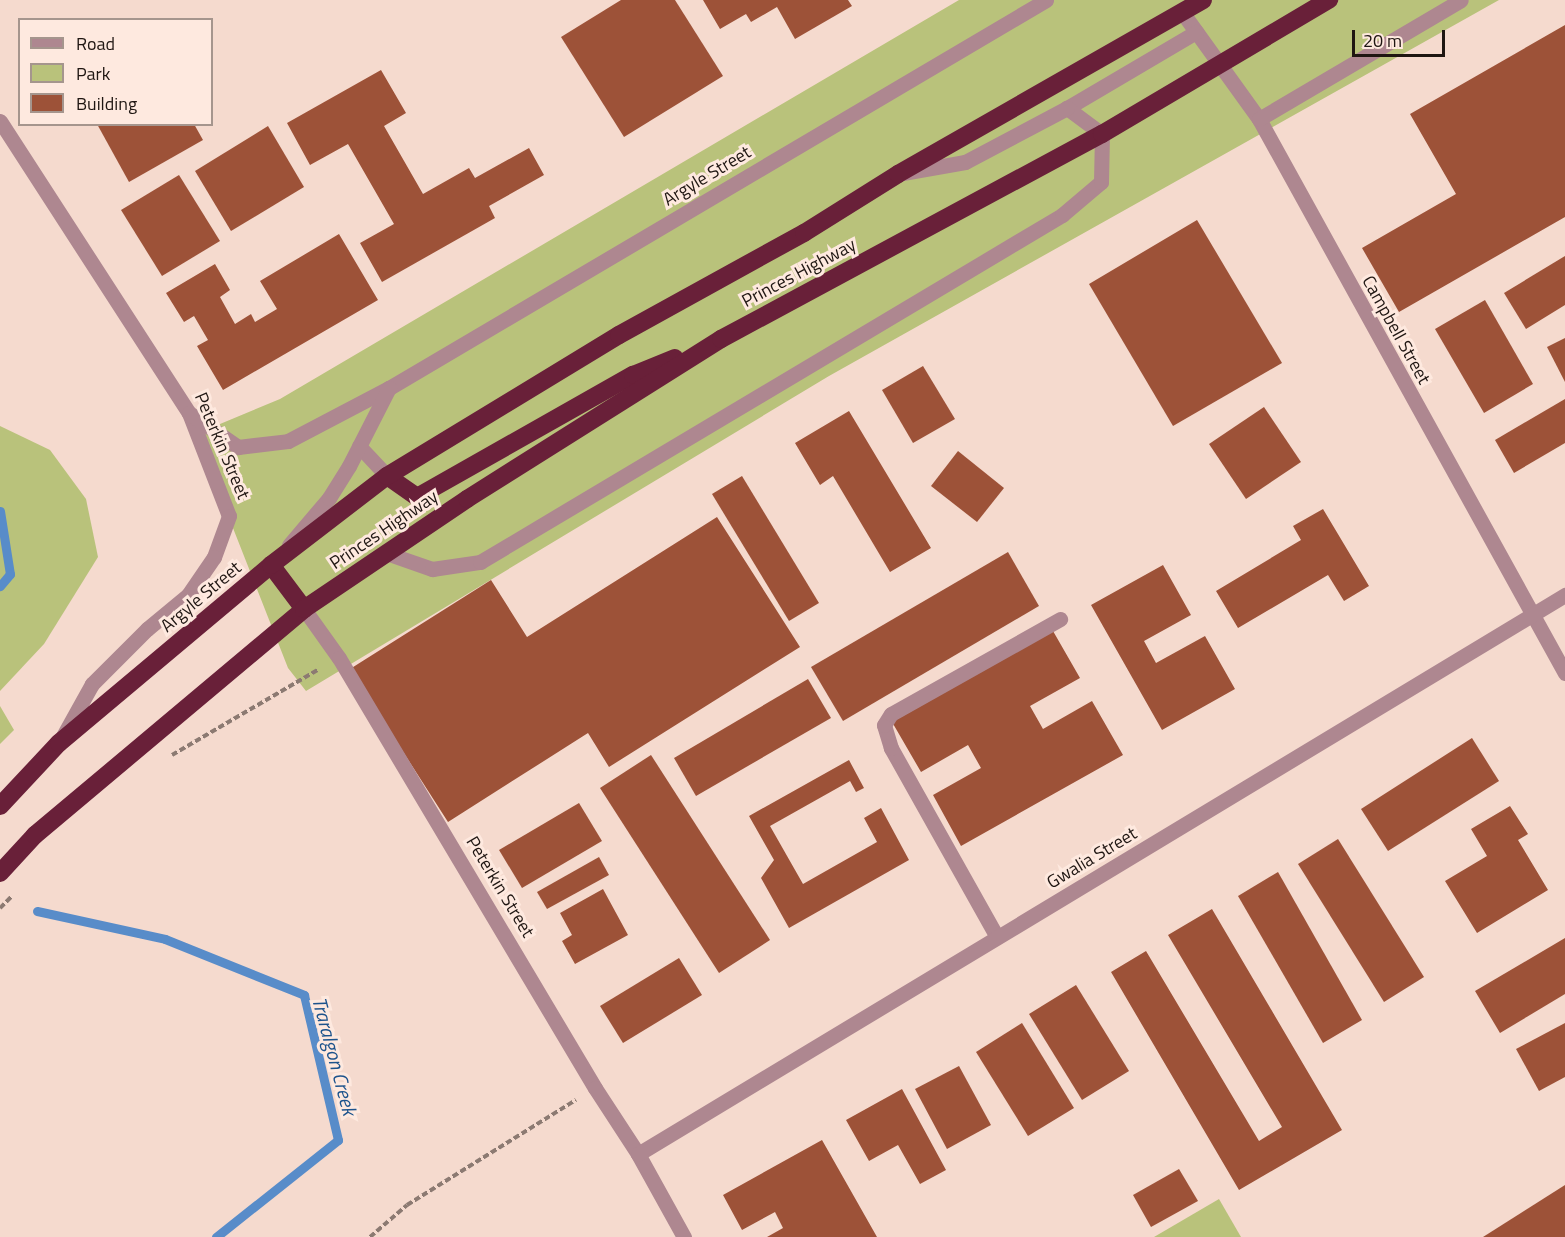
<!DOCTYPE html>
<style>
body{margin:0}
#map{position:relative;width:1565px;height:1237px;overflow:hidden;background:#f5dace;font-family:"Titillium Web",sans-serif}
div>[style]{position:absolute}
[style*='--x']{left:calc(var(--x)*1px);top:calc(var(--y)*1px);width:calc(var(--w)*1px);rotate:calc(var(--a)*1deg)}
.green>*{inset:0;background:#b9c27b}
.stream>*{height:9px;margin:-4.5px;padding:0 4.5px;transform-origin:4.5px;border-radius:4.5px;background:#588cc9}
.building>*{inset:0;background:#9d5238}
.path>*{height:4px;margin-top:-2px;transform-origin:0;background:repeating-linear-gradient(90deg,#8c7a72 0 6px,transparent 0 9px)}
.minor>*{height:15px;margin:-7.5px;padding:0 7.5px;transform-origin:7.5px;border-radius:7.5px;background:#ae8790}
.highway>*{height:18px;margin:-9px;padding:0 9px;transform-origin:9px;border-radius:9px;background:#692039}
span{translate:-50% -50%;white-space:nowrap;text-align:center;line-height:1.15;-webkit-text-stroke:6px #fee9df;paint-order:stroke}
.street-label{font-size:18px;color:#1f1612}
.water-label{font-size:20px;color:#1d538c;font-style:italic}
.legend{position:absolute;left:18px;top:18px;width:195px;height:108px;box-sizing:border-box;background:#fee9df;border:2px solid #a5958d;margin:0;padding:8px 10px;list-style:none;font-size:18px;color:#1f1612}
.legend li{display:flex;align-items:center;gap:12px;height:30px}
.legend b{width:30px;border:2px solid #a5958d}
.scale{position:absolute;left:1352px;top:30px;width:93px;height:27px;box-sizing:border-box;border:3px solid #1f1612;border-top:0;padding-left:8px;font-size:18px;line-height:21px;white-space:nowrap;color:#1f1612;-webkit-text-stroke:4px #fee9df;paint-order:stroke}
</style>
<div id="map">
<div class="green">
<div style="clip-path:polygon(959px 0,1499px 0,829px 376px,306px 691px,288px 668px,196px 434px,280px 399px)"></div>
<div style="clip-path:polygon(0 426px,50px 450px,86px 499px,98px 557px,44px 644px,0 691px)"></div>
<div style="clip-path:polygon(0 706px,14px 730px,0 744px)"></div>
<div style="clip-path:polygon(1219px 1199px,1241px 1237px,1154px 1237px)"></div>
</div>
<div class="stream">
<div style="--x:0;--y:511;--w:64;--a:81"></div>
<div style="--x:10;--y:574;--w:16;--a:130"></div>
<div style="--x:37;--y:911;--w:131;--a:12.3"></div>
<div style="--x:165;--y:939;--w:150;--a:21.9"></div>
<div style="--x:304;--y:995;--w:149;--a:76.8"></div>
<div style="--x:338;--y:1140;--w:156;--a:141.5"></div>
</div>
<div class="building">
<div style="clip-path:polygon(621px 0,675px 0,723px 76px,624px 137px,561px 37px)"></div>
<div style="clip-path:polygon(703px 0,848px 0,852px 6px,795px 39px,777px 7px,751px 22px,746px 14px,720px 29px)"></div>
<div style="clip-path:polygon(1565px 25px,1565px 217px,1399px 312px,1362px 248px,1456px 194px,1410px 114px)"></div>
<div style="clip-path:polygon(381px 70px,406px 113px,384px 126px,423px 194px,469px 168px,475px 178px,529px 148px,544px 175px,489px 206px,495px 218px,382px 282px,360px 243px,394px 224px,348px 144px,310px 165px,287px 123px)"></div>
<div style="clip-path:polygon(97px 124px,194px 124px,203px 140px,129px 182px)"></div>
<div style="clip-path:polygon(268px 126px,304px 187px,231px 231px,195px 171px)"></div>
<div style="clip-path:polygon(179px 175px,220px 241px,162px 276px,121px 210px)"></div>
<div style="clip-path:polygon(1197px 220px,1282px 363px,1173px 426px,1089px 284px)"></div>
<div style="clip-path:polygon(339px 234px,378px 300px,223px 390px,197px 346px,208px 340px,194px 316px,184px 322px,166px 293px,215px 264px,230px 290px,220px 297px,235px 324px,251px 314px,255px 322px,277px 309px,260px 281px)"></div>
<div style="clip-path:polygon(1565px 256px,1565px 305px,1526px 329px,1504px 293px)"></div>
<div style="clip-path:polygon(1485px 300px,1533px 384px,1484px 413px,1435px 329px)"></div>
<div style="clip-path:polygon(1565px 338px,1565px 382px,1547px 347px)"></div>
<div style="clip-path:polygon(923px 366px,955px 419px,913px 443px,882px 390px)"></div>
<div style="clip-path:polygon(1565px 399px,1565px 443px,1514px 473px,1495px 440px)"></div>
<div style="clip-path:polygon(1264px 407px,1301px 462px,1246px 499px,1209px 444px)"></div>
<div style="clip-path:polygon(849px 411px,931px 548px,890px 572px,833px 476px,820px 485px,795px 443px)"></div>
<div style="clip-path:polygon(958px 451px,1004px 488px,977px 522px,931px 486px)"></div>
<div style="clip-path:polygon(742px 476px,819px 603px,789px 621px,712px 494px)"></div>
<div style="clip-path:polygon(1323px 509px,1369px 586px,1344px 601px,1328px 575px,1238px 628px,1216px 591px,1301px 540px,1293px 526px)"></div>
<div style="clip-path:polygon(717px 517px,800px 647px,609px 767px,588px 733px,448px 822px,350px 669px,491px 580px,527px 637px)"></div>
<div style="clip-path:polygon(1008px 552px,1039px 606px,843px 721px,811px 667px)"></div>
<div style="clip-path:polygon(1163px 565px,1191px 615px,1144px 641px,1156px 663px,1205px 636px,1235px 689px,1162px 730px,1091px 605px)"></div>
<div style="clip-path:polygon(1053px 631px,1080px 678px,1030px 706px,1043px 729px,1092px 701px,1123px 755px,961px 846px,933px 795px,981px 768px,968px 745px,921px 772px,892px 722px)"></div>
<div style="clip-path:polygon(808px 679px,831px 718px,696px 796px,674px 758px)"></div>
<div style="clip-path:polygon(1472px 738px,1499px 781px,1388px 851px,1361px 809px)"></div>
<div style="clip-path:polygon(651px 755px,770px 940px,719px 973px,600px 788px)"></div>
<div style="clip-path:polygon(849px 760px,864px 788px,856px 792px,850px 781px,770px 826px,803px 884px,877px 842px,864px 818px,881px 808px,909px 860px,789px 928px,761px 878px,774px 860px,749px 816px)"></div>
<div style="clip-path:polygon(579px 803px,602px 841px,522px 888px,499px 850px)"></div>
<div style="clip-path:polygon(1510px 806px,1528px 834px,1518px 840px,1548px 890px,1477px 933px,1445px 881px,1487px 856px,1471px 829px)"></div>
<div style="clip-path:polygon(1338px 839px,1424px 977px,1384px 1002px,1298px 864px)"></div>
<div style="clip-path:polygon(599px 857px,609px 875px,547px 909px,537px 892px)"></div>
<div style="clip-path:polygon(1278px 872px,1362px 1020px,1323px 1043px,1238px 896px)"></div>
<div style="clip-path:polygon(603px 889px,628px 935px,575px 964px,562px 941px,572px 935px,560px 913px)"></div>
<div style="clip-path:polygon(1212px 909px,1342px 1130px,1239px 1190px,1111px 972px,1146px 951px,1259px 1141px,1282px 1127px,1168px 935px)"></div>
<div style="clip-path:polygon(1565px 938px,1565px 994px,1500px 1033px,1475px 991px)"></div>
<div style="clip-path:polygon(679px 958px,702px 995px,623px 1043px,600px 1006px)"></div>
<div style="clip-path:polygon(1076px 985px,1129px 1071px,1082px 1100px,1029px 1014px)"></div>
<div style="clip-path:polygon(1022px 1023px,1074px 1108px,1028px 1136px,976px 1052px)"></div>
<div style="clip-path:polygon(1565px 1023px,1565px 1077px,1539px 1091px,1516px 1049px)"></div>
<div style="clip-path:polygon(959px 1066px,991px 1125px,947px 1149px,915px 1089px)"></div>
<div style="clip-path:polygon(902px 1089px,946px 1170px,920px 1184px,898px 1145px,869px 1161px,846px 1120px)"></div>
<div style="clip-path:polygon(822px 1140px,877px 1237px,767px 1237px,783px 1228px,775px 1212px,742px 1230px,723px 1195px)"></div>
<div style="clip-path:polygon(1179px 1169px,1198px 1201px,1151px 1227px,1133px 1195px)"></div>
<div style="clip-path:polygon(1565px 1185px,1565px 1237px,1483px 1237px)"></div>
</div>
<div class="path">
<div style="--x:172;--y:755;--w:170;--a:-30.3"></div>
<div style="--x:0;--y:908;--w:17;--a:-45"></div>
<div style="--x:370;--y:1237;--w:49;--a:-40.9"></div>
<div style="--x:407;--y:1205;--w:199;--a:-31.9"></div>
</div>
<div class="minor">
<div style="--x:1182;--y:12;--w:132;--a:54.3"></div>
<div style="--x:1259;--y:119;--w:633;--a:61.09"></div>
<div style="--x:1067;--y:108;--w:150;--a:-30.5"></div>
<div style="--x:1259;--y:119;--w:234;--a:-30.5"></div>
<div style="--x:0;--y:121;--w:348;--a:57.1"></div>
<div style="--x:189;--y:413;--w:110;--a:68.8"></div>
<div style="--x:229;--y:516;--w:44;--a:110.1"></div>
<div style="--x:214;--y:557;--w:46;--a:124.4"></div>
<div style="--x:188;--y:595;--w:53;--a:140.3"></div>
<div style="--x:147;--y:629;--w:78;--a:135"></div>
<div style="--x:92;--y:684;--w:62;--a:119.1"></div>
<div style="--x:189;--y:413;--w:60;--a:34.8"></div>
<div style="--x:238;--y:447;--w:50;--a:-6.8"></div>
<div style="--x:288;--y:441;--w:114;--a:-27.7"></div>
<div style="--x:389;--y:388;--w:763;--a:-30.56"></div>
<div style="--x:359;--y:446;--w:41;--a:47"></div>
<div style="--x:289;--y:545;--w:62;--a:-49.6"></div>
<div style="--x:329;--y:498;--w:38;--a:-58"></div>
<div style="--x:349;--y:466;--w:88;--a:-62.9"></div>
<div style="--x:389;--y:554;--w:46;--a:19.2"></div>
<div style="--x:432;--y:569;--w:49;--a:-8.3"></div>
<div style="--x:480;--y:562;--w:678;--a:-30.8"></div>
<div style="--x:1062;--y:215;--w:51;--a:-40.2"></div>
<div style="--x:1101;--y:182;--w:48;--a:-88.8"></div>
<div style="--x:1102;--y:134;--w:44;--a:-143.4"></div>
<div style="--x:1067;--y:108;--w:115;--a:152.1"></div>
<div style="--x:965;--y:162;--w:62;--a:169.8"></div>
<div style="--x:304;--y:609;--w:60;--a:54.5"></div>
<div style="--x:339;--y:658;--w:500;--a:59.23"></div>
<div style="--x:595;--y:1088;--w:79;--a:56.9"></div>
<div style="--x:638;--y:1154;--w:95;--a:61"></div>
<div style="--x:997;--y:937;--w:217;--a:-119.3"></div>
<div style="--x:891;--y:748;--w:24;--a:-107"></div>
<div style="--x:884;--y:725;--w:13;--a:-58"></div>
<div style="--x:891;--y:714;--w:194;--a:-29.3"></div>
<div style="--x:638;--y:1154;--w:1083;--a:-31.09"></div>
</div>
<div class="highway">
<div style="--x:387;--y:476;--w:37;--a:35"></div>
<div style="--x:417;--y:497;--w:248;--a:-29.5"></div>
<div style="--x:633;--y:375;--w:45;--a:-22"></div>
<div style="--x:271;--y:565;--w:55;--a:53.1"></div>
<div style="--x:0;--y:806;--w:86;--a:-46.9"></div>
<div style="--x:59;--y:743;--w:277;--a:-40"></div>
<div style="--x:271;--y:565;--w:146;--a:-37.5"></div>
<div style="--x:387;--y:476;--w:271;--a:-31.3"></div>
<div style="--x:619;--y:335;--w:211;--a:-28.9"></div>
<div style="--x:804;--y:233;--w:111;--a:-32.1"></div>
<div style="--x:898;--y:174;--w:351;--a:-29.7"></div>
<div style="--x:0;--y:873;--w:52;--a:-47.4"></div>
<div style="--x:35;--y:835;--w:351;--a:-40"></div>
<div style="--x:304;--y:609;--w:197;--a:-34"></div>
<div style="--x:467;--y:499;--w:300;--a:-32.2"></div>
<div style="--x:721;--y:339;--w:433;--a:-28.3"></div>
<div style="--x:1102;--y:134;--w:264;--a:-30.6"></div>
</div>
<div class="street-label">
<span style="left:707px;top:176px;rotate:-31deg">Argyle Street</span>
<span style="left:799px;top:273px;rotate:-28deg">Princes Highway</span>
<span style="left:1396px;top:330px;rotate:61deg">Campbell Street</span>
<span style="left:222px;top:446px;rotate:67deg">Peterkin Street</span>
<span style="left:384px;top:530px;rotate:-34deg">Princes Highway</span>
<span style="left:201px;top:597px;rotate:-40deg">Argyle Street</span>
<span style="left:1092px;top:858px;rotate:-31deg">Gwalia Street</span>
<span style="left:500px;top:887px;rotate:59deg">Peterkin Street</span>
</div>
<div class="water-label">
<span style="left:335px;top:1056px;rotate:75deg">Traralgon Creek</span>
</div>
<ul class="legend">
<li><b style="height:8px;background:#ae8790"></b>Road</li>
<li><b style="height:16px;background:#b9c27b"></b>Park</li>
<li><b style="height:16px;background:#9d5238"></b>Building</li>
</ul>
<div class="scale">20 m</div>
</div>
